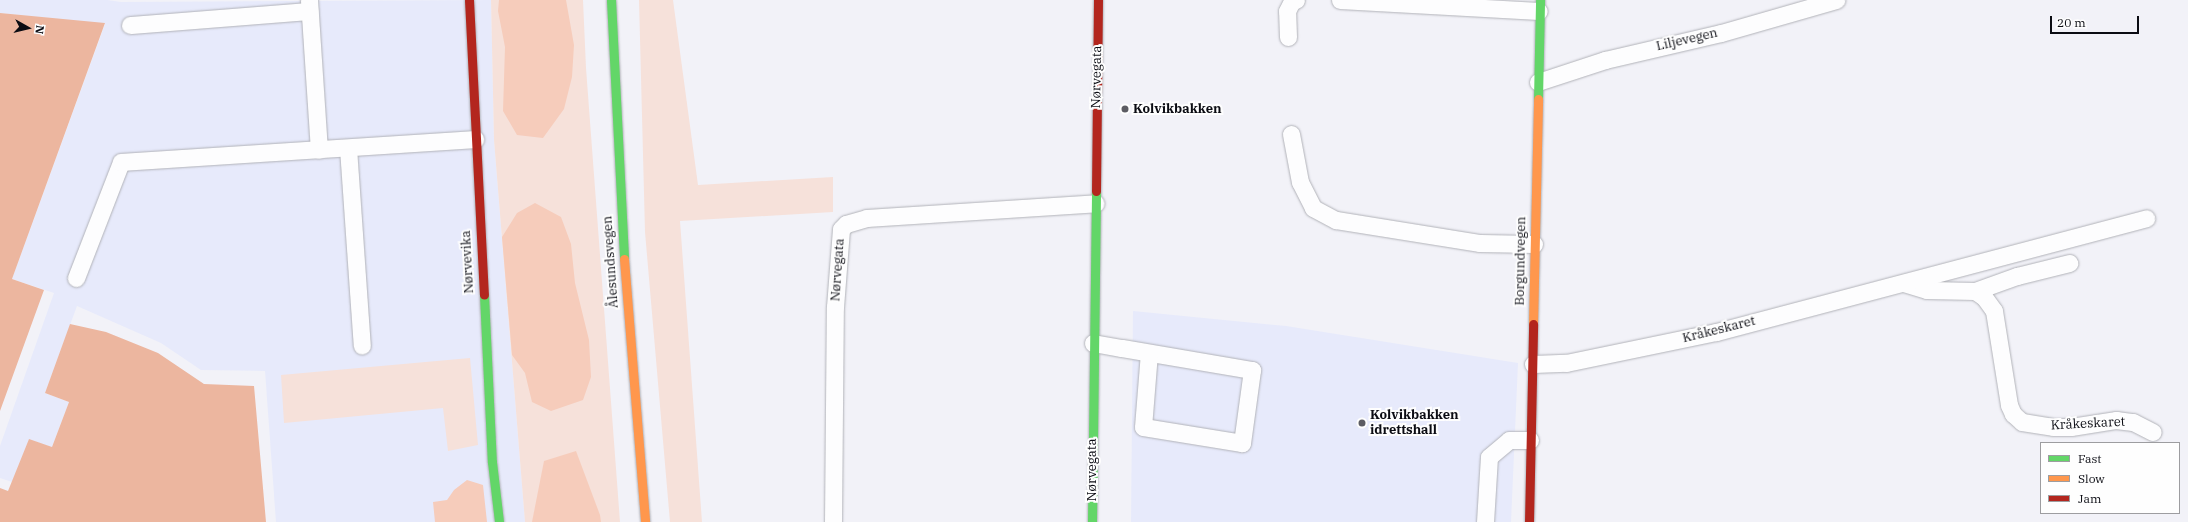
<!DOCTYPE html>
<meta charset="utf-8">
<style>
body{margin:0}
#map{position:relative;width:2188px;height:522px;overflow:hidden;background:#f2f2f8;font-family:"IBM Plex Serif",serif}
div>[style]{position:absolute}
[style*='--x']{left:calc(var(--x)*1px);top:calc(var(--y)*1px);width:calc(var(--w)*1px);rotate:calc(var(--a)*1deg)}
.built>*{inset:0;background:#e7eafb}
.green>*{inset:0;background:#f6e1da}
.forest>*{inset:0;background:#f6ccbb}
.water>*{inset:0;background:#ecb69f}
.roads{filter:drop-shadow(0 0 1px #b1b2b8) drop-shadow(0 0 1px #b1b2b8)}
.lane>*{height:17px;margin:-8.5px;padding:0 8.5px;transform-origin:8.5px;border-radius:8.5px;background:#fdfdfe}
.fast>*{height:9px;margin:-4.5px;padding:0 4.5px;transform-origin:4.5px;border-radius:4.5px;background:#63d668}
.slow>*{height:9px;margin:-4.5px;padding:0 4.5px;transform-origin:4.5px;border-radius:4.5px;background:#ff974d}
.jam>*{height:9px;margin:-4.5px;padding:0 4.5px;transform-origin:4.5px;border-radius:4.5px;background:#b3261e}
.dots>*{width:11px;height:11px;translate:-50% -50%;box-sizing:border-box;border:2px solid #fefefe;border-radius:50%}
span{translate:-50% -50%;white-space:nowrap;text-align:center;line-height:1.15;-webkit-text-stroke:4px #fefefe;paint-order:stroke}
.street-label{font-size:13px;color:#0b0c13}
.poi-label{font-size:13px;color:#0b0c13;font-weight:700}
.left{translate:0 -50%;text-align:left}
.legend{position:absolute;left:2040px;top:442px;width:140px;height:72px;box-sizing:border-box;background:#fefefe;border:1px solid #9d9da0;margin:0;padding:5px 7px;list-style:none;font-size:12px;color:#0b0c13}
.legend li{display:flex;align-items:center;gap:8px;height:20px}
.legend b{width:20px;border:1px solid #9d9da0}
.north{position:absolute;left:8px;top:8px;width:40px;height:40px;-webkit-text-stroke:3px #fefefe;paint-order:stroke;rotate:98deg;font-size:11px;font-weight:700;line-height:16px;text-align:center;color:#0b0c13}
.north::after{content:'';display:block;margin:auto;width:14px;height:18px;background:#0b0c13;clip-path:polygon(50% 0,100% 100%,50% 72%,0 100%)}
.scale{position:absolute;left:2050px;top:16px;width:89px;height:18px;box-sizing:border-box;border:2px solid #0b0c13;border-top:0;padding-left:5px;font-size:12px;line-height:14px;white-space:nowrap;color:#0b0c13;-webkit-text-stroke:3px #fefefe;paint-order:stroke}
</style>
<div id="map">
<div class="built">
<div style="clip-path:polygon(0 0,107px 0,121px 2px,491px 0,494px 140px,525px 522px,276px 522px,265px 371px,201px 370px,161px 343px,77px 306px,45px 393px,69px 402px,52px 447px,29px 440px,12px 482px,0 478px,0 446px,54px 293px,12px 279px,105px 24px,0 13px)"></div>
<div style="clip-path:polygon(1133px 311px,1286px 326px,1518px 363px,1511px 522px,1131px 522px)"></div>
</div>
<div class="green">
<div style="clip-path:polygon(491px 0,583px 0,586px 68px,620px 522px,525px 522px,494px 140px)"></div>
<div style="clip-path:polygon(639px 0,673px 0,698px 185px,833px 177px,833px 212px,680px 221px,702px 522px,670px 522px,645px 232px)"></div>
<div style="clip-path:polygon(470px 358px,478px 445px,448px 451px,443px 408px,284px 423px,281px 375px)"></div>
</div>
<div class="forest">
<div style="clip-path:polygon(499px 0,566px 0,574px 45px,572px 77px,564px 109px,543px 138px,517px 135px,503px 111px,505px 47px,498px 11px)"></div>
<div style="clip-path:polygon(535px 203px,561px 217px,571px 244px,575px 283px,589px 340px,591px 377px,583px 400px,551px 411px,532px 402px,525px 373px,512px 355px,502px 237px,517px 213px)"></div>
<div style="clip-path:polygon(576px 451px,600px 515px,601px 522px,532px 522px,544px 461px)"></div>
<div style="clip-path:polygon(467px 480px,483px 485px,487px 522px,435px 522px,433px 502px,447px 500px,454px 490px)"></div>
</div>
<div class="water">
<div style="clip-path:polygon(0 13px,105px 23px,12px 279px,44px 290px,0 411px)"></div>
<div style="clip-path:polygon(70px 324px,106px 332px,158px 353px,204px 384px,254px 386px,266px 522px,0 522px,0 488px,8px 491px,29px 439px,52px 447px,69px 402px,45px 393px)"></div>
</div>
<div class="roads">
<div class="lane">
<div style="--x:309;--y:0;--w:150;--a:86.2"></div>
<div style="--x:1340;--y:0;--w:199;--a:3.2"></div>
<div style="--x:130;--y:25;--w:180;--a:-4.5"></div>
<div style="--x:1288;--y:37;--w:26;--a:-92"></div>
<div style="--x:1287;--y:11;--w:11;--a:-63"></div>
<div style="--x:1292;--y:1;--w:4;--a:-14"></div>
<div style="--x:1538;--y:82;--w:71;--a:-18.2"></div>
<div style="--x:1605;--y:60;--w:119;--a:-13.1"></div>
<div style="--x:1721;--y:33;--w:120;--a:-16"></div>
<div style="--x:1291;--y:134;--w:49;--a:79.4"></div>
<div style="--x:1300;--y:182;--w:29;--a:63"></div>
<div style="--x:1313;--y:208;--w:26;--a:28"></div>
<div style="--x:1336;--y:220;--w:146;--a:9.1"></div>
<div style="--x:1480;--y:243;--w:54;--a:1.1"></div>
<div style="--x:348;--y:148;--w:198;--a:86"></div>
<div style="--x:76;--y:278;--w:124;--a:-68.8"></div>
<div style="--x:121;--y:162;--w:355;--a:-3.7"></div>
<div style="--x:1904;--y:283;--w:24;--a:17"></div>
<div style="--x:1927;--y:290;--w:48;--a:1.2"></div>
<div style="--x:1975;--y:291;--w:11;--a:34"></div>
<div style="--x:1984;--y:297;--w:17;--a:54"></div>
<div style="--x:1994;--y:311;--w:95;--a:80.9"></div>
<div style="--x:2009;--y:405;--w:10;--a:66"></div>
<div style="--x:2013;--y:414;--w:12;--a:42"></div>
<div style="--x:2022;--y:422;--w:31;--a:9"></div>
<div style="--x:2053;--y:427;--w:18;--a:0"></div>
<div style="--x:2071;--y:427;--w:46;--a:-8.8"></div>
<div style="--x:2116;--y:420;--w:17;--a:7"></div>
<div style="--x:2133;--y:422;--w:22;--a:27"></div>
<div style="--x:1975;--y:291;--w:45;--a:-19.7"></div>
<div style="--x:2017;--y:276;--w:54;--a:-14"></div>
<div style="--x:1093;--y:343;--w:29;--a:10"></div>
<div style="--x:1122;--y:348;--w:132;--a:9.6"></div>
<div style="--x:1252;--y:370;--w:74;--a:97.8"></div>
<div style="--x:1242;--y:443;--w:100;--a:-170.8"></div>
<div style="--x:1143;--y:427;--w:74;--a:-85.4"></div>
<div style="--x:1533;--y:364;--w:33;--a:-2"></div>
<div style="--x:1566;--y:363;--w:153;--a:-11.7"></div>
<div style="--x:1716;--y:332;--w:445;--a:-14.8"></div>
<div style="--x:833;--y:522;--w:215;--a:-89.5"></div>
<div style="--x:835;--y:307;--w:78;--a:-85.6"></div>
<div style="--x:841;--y:229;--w:7;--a:-45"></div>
<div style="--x:846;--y:224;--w:22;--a:-16"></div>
<div style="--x:867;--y:218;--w:229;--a:-3.7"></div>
<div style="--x:1485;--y:522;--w:65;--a:-86.5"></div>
<div style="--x:1489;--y:457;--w:26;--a:-40"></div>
<div style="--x:1509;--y:440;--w:21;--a:0"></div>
</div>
<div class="fast">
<div style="--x:611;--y:0;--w:259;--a:87.1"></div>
<div style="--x:1538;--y:99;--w:99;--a:-88.8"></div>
<div style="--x:484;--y:295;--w:167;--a:87.3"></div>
<div style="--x:492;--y:462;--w:60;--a:83.3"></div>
<div style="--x:1092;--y:522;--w:331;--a:-89.3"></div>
</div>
<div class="slow">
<div style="--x:624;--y:259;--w:264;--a:85.4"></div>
<div style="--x:1533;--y:324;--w:225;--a:-88.7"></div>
</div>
<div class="jam">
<div style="--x:469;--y:0;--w:295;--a:87.1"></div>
<div style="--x:1096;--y:191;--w:191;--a:-89.4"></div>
<div style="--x:1529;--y:522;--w:198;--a:-88.8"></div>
</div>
</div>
<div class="dots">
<div style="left:1125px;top:109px;background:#5c5c63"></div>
<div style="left:1362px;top:423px;background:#5c5c63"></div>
</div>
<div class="street-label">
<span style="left:1687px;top:40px;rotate:-13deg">Liljevegen</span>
<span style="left:1097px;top:77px;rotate:-89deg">Nørvegata</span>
<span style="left:1521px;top:261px;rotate:-89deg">Borgundvegen</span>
<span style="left:468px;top:262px;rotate:-93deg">Nørvevika</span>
<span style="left:611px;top:262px;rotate:-94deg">Ålesundsvegen</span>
<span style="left:838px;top:270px;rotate:-86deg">Nørvegata</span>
<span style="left:1719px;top:330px;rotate:-14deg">Kråkeskaret</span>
<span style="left:2088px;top:424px;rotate:-3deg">Kråkeskaret</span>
<span style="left:1092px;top:470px;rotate:-90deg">Nørvegata</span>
</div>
<div class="poi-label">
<span class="left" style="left:1133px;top:109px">Kolvikbakken</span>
<span class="left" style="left:1370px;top:423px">Kolvikbakken<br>idrettshall</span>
</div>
<ul class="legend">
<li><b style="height:5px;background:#63d668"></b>Fast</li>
<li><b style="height:5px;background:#ff974d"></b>Slow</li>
<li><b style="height:5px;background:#b3261e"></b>Jam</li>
</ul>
<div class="north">N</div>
<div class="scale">20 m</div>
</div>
